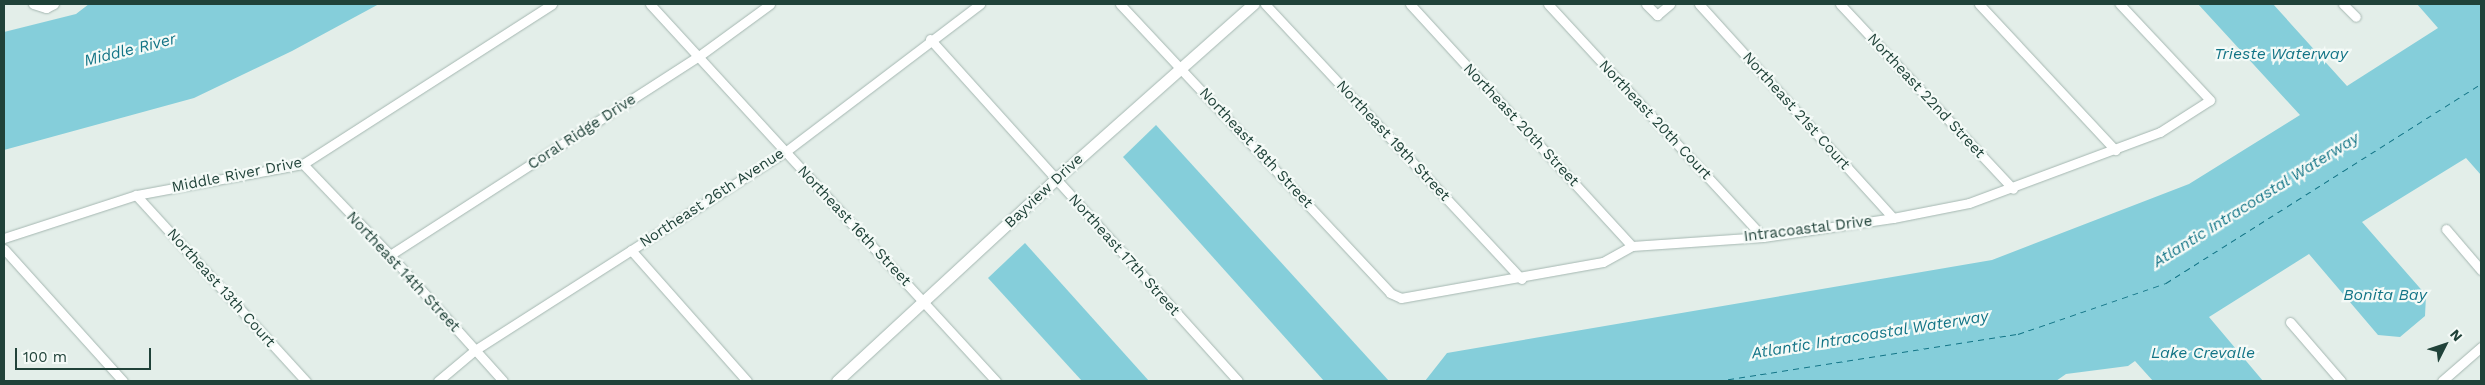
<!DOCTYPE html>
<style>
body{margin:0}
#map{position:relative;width:2485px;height:385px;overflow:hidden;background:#e3eee9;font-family:"Work Sans",sans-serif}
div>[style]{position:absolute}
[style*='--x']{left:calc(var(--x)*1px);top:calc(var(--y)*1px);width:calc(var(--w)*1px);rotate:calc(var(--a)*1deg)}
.water>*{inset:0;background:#85ceda}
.ferry>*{height:1px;margin-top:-0.5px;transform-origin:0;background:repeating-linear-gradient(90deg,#127486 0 6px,transparent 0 11px)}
.roads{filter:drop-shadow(0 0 1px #a5b7b1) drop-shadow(0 0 1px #a5b7b1)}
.street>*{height:9px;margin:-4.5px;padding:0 4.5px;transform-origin:4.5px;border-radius:4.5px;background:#fff}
.secondary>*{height:11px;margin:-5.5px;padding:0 5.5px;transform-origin:5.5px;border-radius:5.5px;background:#fff}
span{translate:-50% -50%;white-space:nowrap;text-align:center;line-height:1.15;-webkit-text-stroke:4.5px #f4faf7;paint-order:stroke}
.street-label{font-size:15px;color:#204239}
.water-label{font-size:16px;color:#127486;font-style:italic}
.frame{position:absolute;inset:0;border:5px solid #204239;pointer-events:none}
.north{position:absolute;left:2420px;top:320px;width:50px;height:50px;-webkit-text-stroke:4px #f4faf7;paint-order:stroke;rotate:49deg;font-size:14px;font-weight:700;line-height:20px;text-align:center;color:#204239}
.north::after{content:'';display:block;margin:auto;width:18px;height:22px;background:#204239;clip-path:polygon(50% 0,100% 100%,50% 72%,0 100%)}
.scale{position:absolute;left:15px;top:348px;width:136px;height:22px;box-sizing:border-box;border:2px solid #204239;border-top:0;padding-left:6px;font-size:15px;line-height:18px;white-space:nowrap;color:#204239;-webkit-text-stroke:4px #f4faf7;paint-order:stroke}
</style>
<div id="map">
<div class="water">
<div style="clip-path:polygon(89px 4px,379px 4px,292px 51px,194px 98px,4px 150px,4px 32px,76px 14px)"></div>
<div style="clip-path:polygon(2198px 4px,2273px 4px,2347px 86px,2438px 28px,2417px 4px,2481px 4px,2481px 175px,2466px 158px,2362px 222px,2426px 295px,2425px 316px,2400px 337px,2378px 335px,2309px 254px,2209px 317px,2263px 381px,2153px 381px,2135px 361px,2128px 366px,2066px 374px,2056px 381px,1425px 381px,1447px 353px,1992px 260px,2189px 184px,2300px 115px)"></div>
<div style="clip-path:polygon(1156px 125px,1389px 381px,1324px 381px,1123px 157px)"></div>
<div style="clip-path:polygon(1025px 243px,1149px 381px,1082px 381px,988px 278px)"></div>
</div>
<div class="ferry">
<div style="--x:1717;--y:381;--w:305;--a:-8.9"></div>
<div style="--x:2018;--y:334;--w:157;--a:-19"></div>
<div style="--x:2166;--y:283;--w:373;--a:-32.3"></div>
</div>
<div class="roads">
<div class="street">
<div style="--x:33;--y:4;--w:14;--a:17"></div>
<div style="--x:46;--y:8;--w:9;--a:-27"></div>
<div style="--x:650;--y:4;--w:512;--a:47.46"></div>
<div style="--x:1120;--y:4;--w:396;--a:46.9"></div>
<div style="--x:1390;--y:293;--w:12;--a:24"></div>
<div style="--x:1401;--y:298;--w:205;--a:-10.1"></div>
<div style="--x:1603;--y:262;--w:33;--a:-29"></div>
<div style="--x:1632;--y:246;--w:131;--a:-3.9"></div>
<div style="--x:1763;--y:237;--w:131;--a:-8.3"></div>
<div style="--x:1893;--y:218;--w:77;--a:-11.2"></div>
<div style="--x:1969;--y:203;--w:204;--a:-20.4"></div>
<div style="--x:2160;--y:132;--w:59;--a:-32.6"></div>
<div style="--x:2210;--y:100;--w:132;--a:-133.2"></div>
<div style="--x:1265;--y:4;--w:376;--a:47"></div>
<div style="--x:1410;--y:4;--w:328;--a:47.5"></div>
<div style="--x:1548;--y:4;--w:317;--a:47.3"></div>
<div style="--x:1646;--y:4;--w:16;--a:45"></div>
<div style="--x:1657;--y:15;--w:17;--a:-40"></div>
<div style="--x:1699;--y:4;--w:289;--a:47.8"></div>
<div style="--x:1840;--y:4;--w:253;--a:46.9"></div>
<div style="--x:1979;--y:4;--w:200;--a:47"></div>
<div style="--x:2343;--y:4;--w:18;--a:45"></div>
<div style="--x:930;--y:39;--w:460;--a:48"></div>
<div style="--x:303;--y:164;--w:126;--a:46.3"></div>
<div style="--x:390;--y:255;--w:169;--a:48.1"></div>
<div style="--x:136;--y:195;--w:252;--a:47.6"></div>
<div style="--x:2446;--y:229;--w:54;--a:49.5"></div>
<div style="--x:4;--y:238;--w:139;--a:-18"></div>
<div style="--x:136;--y:195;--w:170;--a:-10.5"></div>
<div style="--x:303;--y:164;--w:296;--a:-32.7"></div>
<div style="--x:4;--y:249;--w:178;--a:48"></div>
<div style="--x:631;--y:250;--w:175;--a:48.5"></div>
<div style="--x:390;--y:255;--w:368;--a:-32.8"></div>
<div style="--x:699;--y:56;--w:88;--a:-36.2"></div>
<div style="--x:2290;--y:322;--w:78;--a:49.2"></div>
<div style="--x:438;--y:381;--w:48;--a:-40"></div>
<div style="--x:475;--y:350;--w:368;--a:-32.6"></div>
<div style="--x:785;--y:152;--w:245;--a:-37.2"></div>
<div style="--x:2442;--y:381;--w:52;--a:-41.1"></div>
</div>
<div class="secondary">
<div style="--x:837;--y:381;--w:298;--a:-42.7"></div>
<div style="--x:1056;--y:179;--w:264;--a:-41.6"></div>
</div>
</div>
<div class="street-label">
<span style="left:1926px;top:96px;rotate:47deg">Northeast 22nd Street</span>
<span style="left:1796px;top:111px;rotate:48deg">Northeast 21st Court</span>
<span style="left:1655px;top:120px;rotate:47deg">Northeast 20th Court</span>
<span style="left:1521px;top:125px;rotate:47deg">Northeast 20th Street</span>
<span style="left:582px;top:132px;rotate:-33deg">Coral Ridge Drive</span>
<span style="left:1393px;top:141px;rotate:47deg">Northeast 19th Street</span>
<span style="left:1256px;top:148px;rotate:47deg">Northeast 18th Street</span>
<span style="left:237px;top:175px;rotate:-11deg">Middle River Drive</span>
<span style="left:1044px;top:191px;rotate:-43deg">Bayview Drive</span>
<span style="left:712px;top:198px;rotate:-33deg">Northeast 26th Avenue</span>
<span style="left:854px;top:226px;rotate:47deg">Northeast 16th Street</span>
<span style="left:1808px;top:229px;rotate:-7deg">Intracoastal Drive</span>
<span style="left:1124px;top:255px;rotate:48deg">Northeast 17th Street</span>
<span style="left:403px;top:272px;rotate:47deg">Northeast 14th Street</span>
<span style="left:221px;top:288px;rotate:48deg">Northeast 13th Court</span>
</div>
<div class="water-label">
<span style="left:130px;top:50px;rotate:-14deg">Middle River</span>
<span style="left:2281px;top:54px">Trieste Waterway</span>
<span style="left:2256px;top:200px;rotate:-32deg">Atlantic Intracoastal Waterway</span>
<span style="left:2385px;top:295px">Bonita Bay</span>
<span style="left:1870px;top:335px;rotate:-9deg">Atlantic Intracoastal Waterway</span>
<span style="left:2203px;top:353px">Lake Crevalle</span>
</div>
<div class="frame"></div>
<div class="north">N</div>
<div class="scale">100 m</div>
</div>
